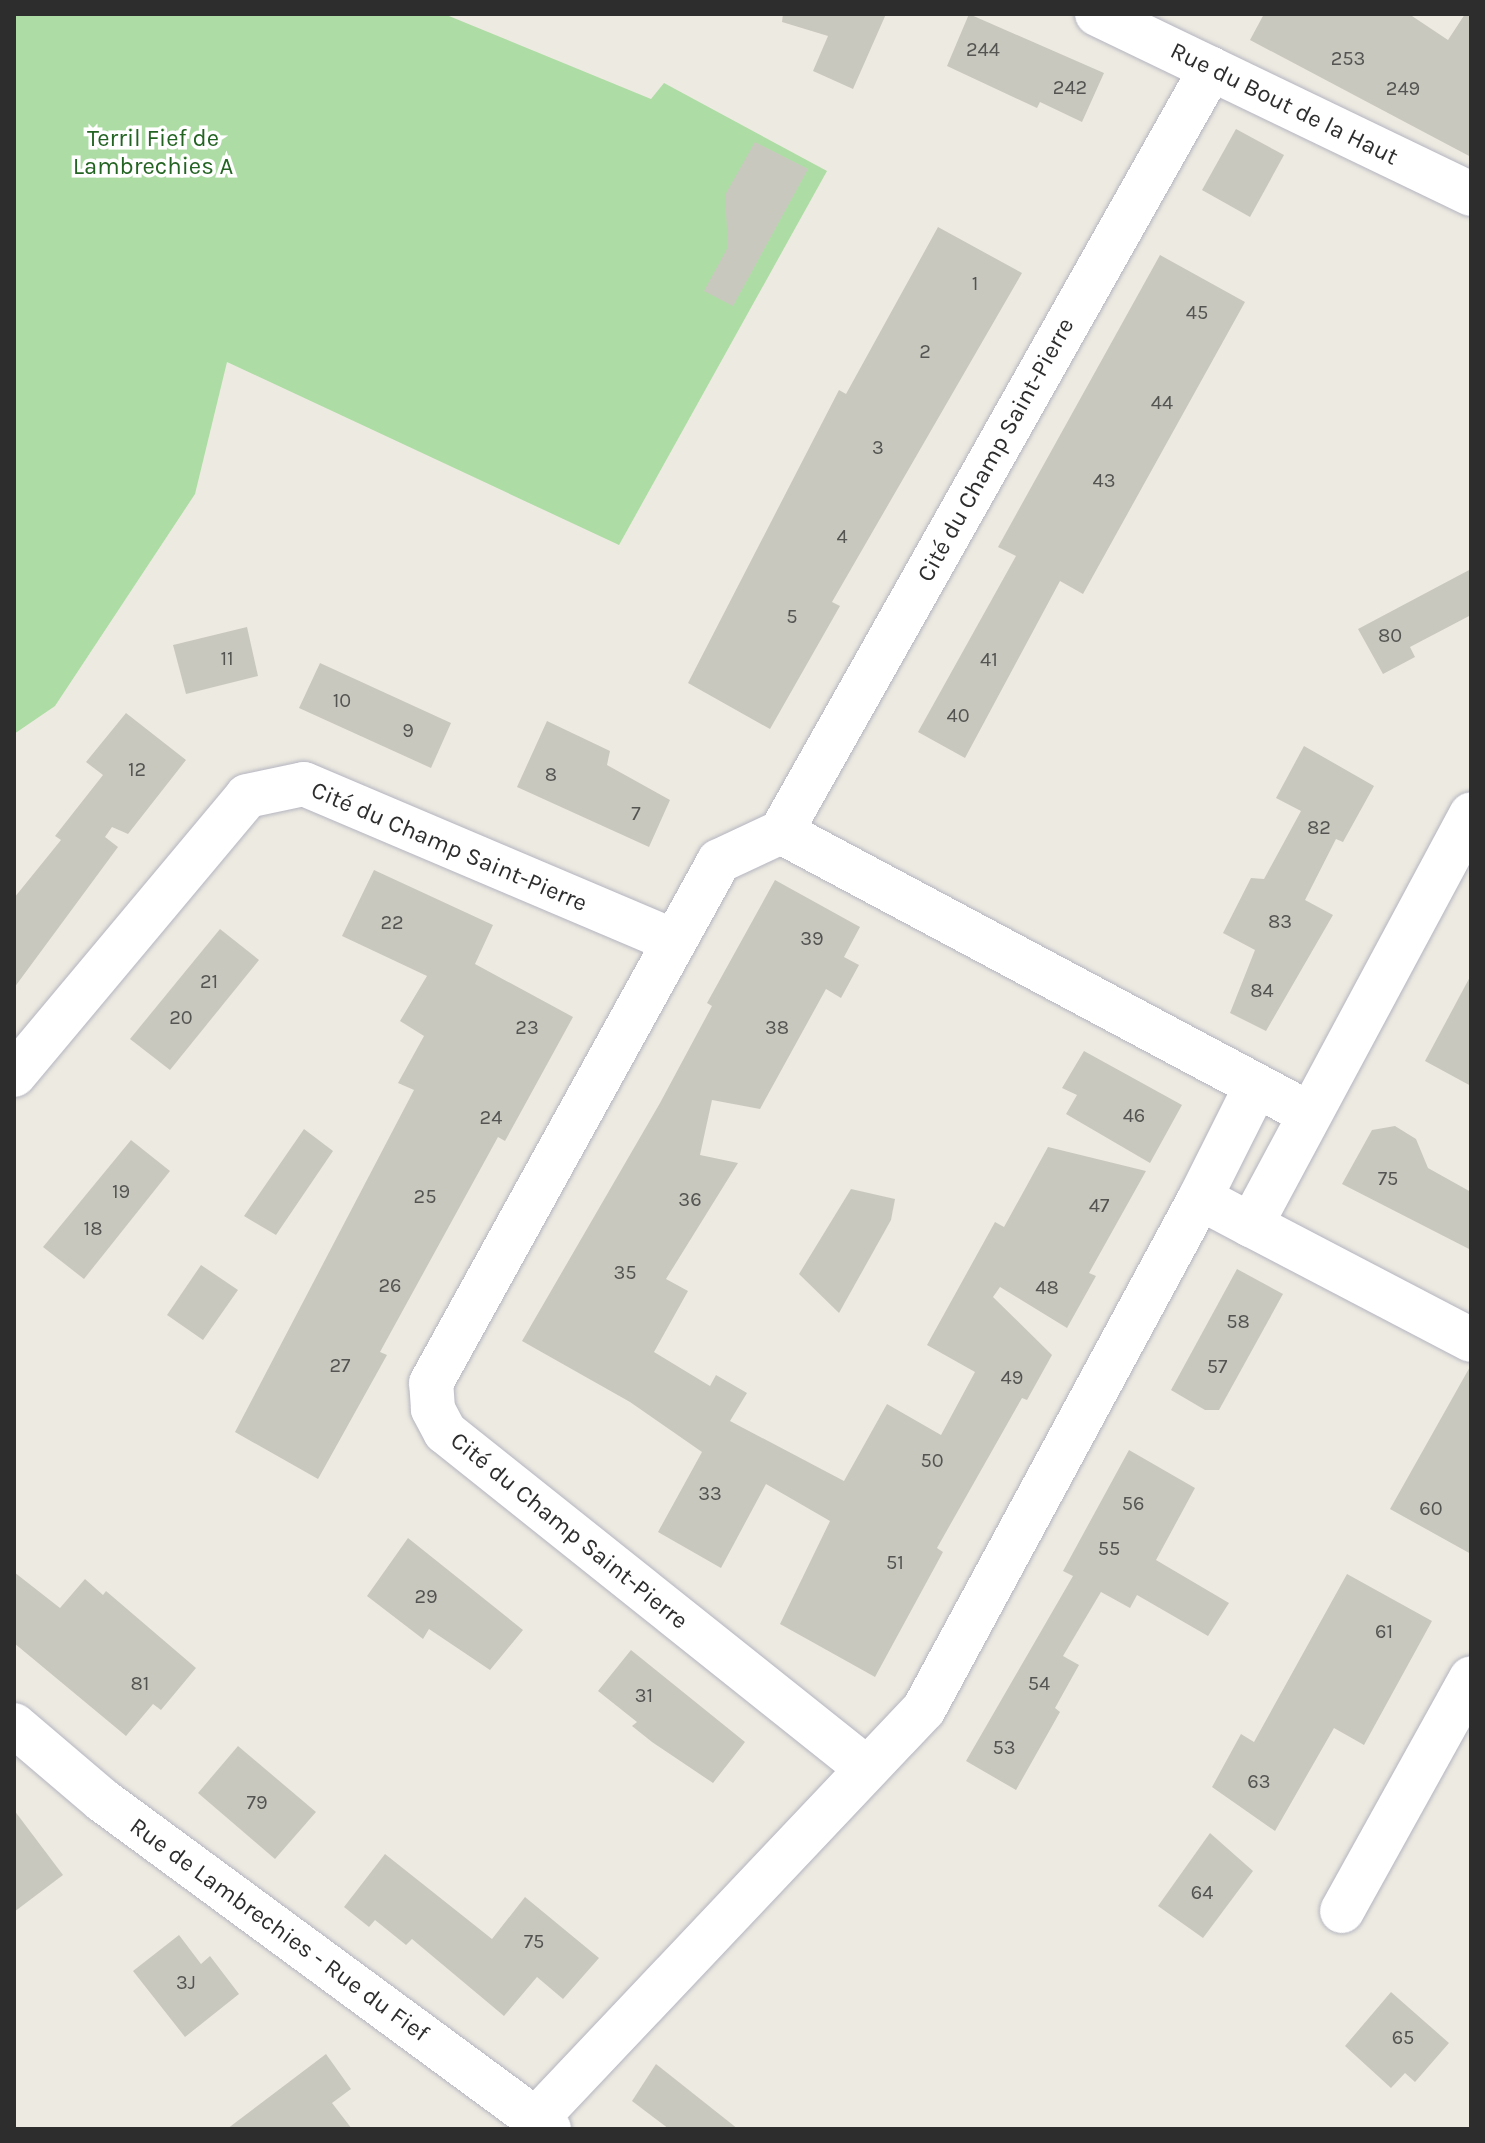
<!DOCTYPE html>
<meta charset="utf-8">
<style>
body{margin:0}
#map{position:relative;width:1485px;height:2143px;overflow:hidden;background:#edeae1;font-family:Karla,sans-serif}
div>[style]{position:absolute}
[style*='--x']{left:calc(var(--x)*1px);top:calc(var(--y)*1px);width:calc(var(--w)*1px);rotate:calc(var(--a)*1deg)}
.green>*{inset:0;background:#addda4}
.building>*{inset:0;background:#c9c8bf}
.roads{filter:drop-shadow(0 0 2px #b4b4bf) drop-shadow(0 0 2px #b4b4bf)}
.minor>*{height:44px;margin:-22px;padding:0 22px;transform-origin:22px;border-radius:22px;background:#fff}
span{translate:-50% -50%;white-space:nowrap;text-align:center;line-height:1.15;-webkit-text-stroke:7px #fff;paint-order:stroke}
.number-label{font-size:20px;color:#545452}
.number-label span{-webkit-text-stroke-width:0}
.street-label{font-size:24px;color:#2d2d2d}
.park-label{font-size:24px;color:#246423}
.frame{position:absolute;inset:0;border:16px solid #2d2d2d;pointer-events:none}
</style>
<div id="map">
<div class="green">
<div style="clip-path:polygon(14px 14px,444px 14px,651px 99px,664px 83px,827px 171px,619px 545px,227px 362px,195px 494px,55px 706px,14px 734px)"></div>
</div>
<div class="building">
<div style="clip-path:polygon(783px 14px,886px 14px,853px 89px,813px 71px,828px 36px,782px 22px)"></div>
<div style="clip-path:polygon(969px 14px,1104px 73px,1082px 122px,1040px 102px,1037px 108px,947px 66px)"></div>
<div style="clip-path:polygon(1264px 14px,1409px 14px,1448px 40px,1465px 14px,1471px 14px,1471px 157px,1250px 40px)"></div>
<div style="clip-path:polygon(1236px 129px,1284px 155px,1250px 217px,1202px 190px)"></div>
<div style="clip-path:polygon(755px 142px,808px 169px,733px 306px,704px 291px,728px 247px,725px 195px)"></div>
<div style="clip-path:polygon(938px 227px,1022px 273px,832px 602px,840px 606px,770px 729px,688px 683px,839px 390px,846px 394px)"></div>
<div style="clip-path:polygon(1160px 255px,1245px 302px,1083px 594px,1060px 581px,965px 758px,918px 732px,1016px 556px,998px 547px)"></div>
<div style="clip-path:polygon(1471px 569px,1471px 615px,1410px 647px,1415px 657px,1383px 674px,1358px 629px)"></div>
<div style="clip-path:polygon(247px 627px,258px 676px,186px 694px,173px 645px)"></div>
<div style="clip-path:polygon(320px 663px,451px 723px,431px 768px,299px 708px)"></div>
<div style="clip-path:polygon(126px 713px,186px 760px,128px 834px,112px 827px,105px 837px,118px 847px,14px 988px,14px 898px,61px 840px,55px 836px,103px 775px,86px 762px)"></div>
<div style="clip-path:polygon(547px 721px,610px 751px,607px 765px,670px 800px,649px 847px,517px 787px)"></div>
<div style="clip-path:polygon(1304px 746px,1374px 786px,1343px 842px,1336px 839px,1305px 900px,1333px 915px,1266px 1031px,1230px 1013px,1255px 950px,1223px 933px,1251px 878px,1264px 879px,1301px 811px,1276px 798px)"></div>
<div style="clip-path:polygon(374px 870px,493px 925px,475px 964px,573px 1017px,505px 1141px,498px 1137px,380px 1352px,387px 1355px,318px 1479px,235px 1432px,414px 1090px,398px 1083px,424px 1036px,400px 1021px,427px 976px,342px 936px)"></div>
<div style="clip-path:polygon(775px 880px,860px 927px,844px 957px,859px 965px,841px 998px,826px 989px,760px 1109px,712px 1100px,700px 1155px,738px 1163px,666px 1279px,688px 1291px,654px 1352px,710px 1386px,716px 1375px,747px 1393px,730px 1421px,844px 1481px,887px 1404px,941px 1435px,975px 1372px,927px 1345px,995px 1222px,1004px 1227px,1048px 1147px,1146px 1171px,1089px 1273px,1096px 1276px,1067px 1328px,1000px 1287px,993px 1297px,1052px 1355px,1027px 1400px,1022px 1398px,937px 1548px,943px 1552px,875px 1677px,780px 1624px,830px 1521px,766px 1484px,721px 1568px,658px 1532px,702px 1452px,630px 1402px,522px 1341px,660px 1103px,712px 1006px,707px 1003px)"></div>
<div style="clip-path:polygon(220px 929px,259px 960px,170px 1070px,130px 1039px)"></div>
<div style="clip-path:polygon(1471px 975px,1471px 1086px,1425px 1061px)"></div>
<div style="clip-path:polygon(1084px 1051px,1182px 1105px,1150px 1163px,1066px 1114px,1077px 1095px,1062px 1088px)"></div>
<div style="clip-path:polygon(1395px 1126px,1416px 1139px,1428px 1168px,1471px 1192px,1471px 1250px,1342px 1184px,1372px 1130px)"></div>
<div style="clip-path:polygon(304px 1129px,333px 1151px,276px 1235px,244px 1216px)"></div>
<div style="clip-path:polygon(131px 1140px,170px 1171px,84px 1279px,43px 1247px)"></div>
<div style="clip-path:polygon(851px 1189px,895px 1199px,891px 1220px,839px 1313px,799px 1274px)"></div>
<div style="clip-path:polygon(201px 1265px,238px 1290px,203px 1340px,167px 1315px)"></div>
<div style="clip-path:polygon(1237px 1269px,1283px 1294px,1219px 1410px,1205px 1410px,1171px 1390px)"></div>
<div style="clip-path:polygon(1471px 1365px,1471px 1554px,1390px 1509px)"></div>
<div style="clip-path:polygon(1129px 1450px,1195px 1488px,1156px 1560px,1229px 1603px,1208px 1636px,1137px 1595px,1130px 1608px,1101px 1592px,1063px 1656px,1079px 1665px,1055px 1708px,1060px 1712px,1016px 1790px,966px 1761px,1073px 1576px,1063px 1571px)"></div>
<div style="clip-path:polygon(408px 1538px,523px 1630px,490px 1670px,429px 1629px,423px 1639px,367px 1596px)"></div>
<div style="clip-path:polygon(14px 1572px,60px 1608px,85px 1579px,103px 1595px,106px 1591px,196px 1668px,161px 1710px,153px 1704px,126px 1736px,14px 1643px)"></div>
<div style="clip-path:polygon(1347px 1574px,1432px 1621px,1364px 1745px,1334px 1728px,1275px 1831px,1212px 1787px,1241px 1734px,1254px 1742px)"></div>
<div style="clip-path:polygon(631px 1650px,745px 1742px,713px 1783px,652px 1742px,632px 1726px,637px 1722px,598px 1691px)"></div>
<div style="clip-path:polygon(238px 1746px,316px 1812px,275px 1859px,198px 1793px)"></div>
<div style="clip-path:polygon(14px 1810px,63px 1875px,14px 1912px)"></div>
<div style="clip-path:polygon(1210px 1833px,1253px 1871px,1203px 1938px,1158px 1906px)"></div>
<div style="clip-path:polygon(385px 1854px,492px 1939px,525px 1897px,599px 1958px,563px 1999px,537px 1977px,504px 2016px,412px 1939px,406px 1945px,375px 1920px,369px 1927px,344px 1907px)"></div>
<div style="clip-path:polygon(179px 1935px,201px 1964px,210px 1956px,239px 1994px,185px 2037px,133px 1971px)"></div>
<div style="clip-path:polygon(1391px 1992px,1449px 2043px,1415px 2082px,1405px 2073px,1391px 2088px,1345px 2046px)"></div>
<div style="clip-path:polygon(326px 2054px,351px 2089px,332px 2103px,352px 2129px,227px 2129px)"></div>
<div style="clip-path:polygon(656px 2064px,738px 2129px,669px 2129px,632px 2101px)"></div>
</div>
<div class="roads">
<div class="minor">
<div style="--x:1097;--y:14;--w:415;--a:25.7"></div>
<div style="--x:781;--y:832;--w:597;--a:28.07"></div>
<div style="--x:14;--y:1075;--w:363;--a:-50.1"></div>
<div style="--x:247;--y:796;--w:58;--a:-11.9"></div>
<div style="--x:304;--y:784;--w:401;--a:23"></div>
<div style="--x:1200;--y:1198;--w:123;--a:-63.4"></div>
<div style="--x:1251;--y:1225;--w:248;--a:27.6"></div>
<div style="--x:14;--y:1725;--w:116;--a:40.4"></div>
<div style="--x:102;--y:1800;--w:555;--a:36.35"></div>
<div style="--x:865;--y:1767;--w:537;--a:-141.42"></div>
<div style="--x:445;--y:1432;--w:26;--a:-118"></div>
<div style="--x:433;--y:1409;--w:26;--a:-94"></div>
<div style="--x:431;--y:1383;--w:596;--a:-61.11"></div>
<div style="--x:719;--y:861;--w:68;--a:-25.1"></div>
<div style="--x:781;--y:832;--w:876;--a:-60.6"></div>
<div style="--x:1342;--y:1911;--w:266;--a:-61"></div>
<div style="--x:536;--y:2119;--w:564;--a:-46.58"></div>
<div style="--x:924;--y:1709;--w:581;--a:-61.63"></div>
<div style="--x:1200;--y:1198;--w:58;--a:27.9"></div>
<div style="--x:1251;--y:1225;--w:466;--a:-61.8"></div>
</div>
</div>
<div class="number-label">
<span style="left:983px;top:49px">244</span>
<span style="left:1348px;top:58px">253</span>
<span style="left:1070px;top:87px">242</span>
<span style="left:1403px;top:88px">249</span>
<span style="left:975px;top:283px">1</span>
<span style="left:1197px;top:312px">45</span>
<span style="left:925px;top:351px">2</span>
<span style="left:1162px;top:402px">44</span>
<span style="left:878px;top:447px">3</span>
<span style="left:1104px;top:480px">43</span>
<span style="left:842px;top:536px">4</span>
<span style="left:792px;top:616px">5</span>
<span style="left:1390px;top:635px">80</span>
<span style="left:227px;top:658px">11</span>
<span style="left:989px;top:659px">41</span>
<span style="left:342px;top:700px">10</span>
<span style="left:958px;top:715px">40</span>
<span style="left:408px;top:730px">9</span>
<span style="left:137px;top:769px">12</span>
<span style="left:551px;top:774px">8</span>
<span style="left:636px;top:813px">7</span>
<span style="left:1319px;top:827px">82</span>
<span style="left:1280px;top:921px">83</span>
<span style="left:392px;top:922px">22</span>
<span style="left:812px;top:938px">39</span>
<span style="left:209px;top:981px">21</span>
<span style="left:1262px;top:990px">84</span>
<span style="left:181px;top:1017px">20</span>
<span style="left:527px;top:1027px">23</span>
<span style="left:777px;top:1027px">38</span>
<span style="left:1134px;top:1115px">46</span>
<span style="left:491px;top:1117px">24</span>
<span style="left:1388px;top:1178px">75</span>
<span style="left:121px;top:1191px">19</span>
<span style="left:425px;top:1196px">25</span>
<span style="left:690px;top:1199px">36</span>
<span style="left:1099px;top:1205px">47</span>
<span style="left:93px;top:1228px">18</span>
<span style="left:625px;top:1272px">35</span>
<span style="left:390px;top:1285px">26</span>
<span style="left:1047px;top:1287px">48</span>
<span style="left:1238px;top:1321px">58</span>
<span style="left:340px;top:1365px">27</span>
<span style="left:1217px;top:1366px">57</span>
<span style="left:1012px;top:1377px">49</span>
<span style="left:932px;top:1460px">50</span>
<span style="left:710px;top:1493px">33</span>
<span style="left:1133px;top:1503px">56</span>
<span style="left:1431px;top:1508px">60</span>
<span style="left:1109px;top:1548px">55</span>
<span style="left:895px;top:1562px">51</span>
<span style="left:426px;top:1596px">29</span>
<span style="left:1384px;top:1631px">61</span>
<span style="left:140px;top:1683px">81</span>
<span style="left:1039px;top:1683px">54</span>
<span style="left:644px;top:1695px">31</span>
<span style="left:1004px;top:1747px">53</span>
<span style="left:1259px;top:1781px">63</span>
<span style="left:257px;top:1802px">79</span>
<span style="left:1202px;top:1892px">64</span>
<span style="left:534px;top:1941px">75</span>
<span style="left:186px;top:1982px">3J</span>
<span style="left:1403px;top:2037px">65</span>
</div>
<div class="street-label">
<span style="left:1284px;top:104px;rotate:26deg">Rue du Bout de la Haut</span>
<span style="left:996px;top:450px;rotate:-61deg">Cité du Champ Saint-Pierre</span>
<span style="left:449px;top:847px;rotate:23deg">Cité du Champ Saint-Pierre</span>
<span style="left:569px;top:1531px;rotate:39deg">Cité du Champ Saint-Pierre</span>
<span style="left:279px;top:1930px;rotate:36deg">Rue de Lambrechies - Rue du Fief</span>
</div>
<div class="park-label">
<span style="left:153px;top:153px">Terril Fief de<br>Lambrechies A</span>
</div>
<div class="frame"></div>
</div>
